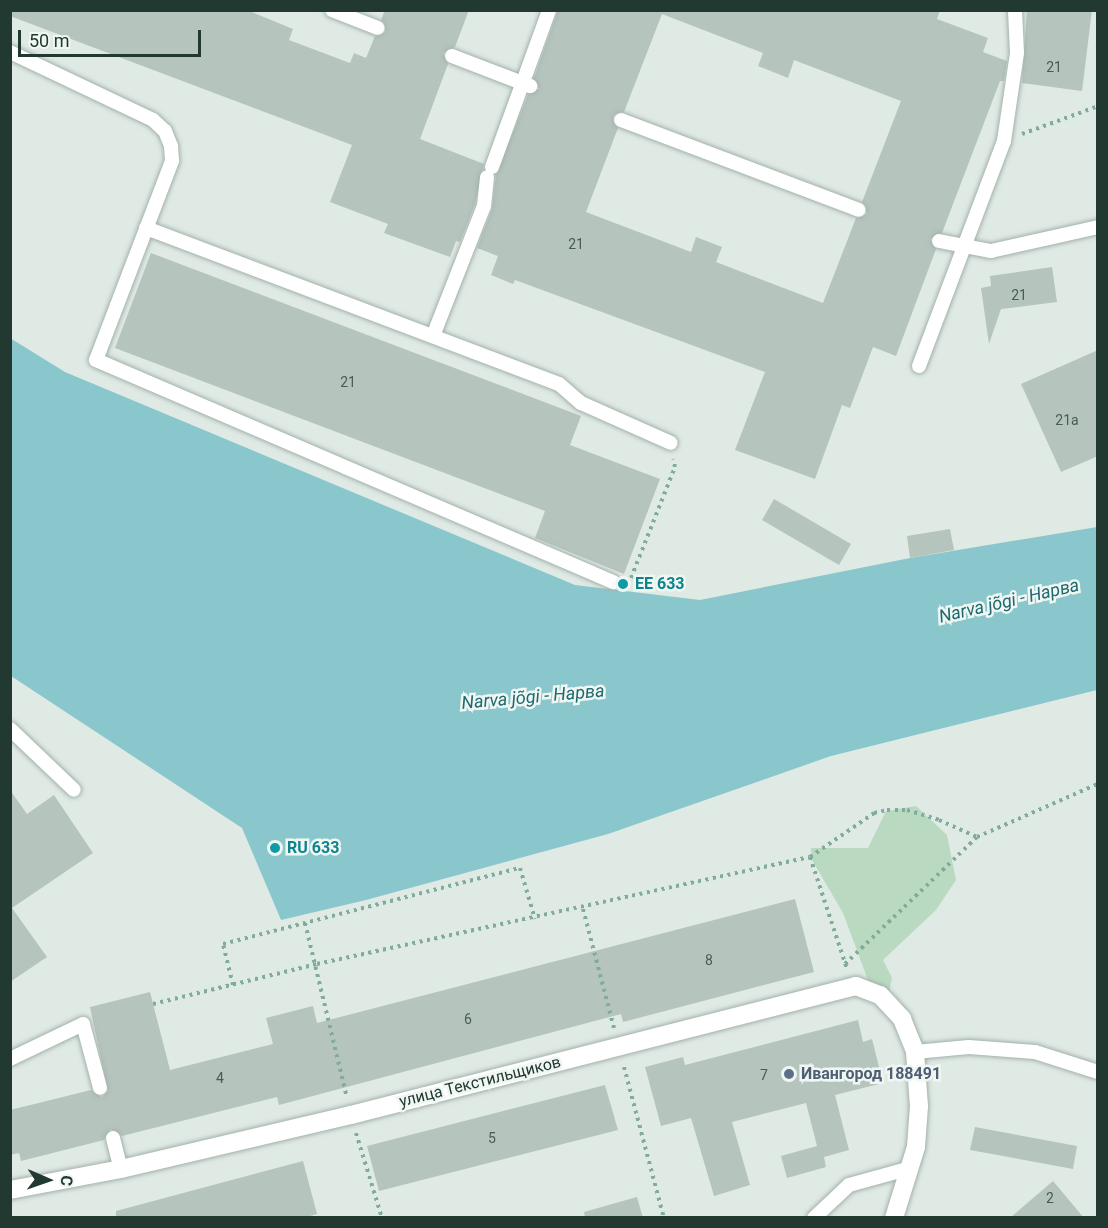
<!DOCTYPE html>
<meta charset="utf-8">
<style>
body{margin:0}
#map{position:relative;width:1108px;height:1228px;overflow:hidden;background:#e0eae5;font-family:Roboto,sans-serif}
div>[style]{position:absolute}
[style*='--x']{left:calc(var(--x)*1px);top:calc(var(--y)*1px);width:calc(var(--w)*1px);rotate:calc(var(--a)*1deg)}
.green>*{inset:0;background:#b9dac0}
.water>*{inset:0;background:#8ac7cd}
.building>*{inset:0;background:#b5c4bd}
.path>*{height:4px;margin-top:-2px;transform-origin:0;background:repeating-linear-gradient(90deg,#81ac9c 0 3px,transparent 0 7.5px)}
.roads{filter:drop-shadow(0 0 2px #a3b1ab) drop-shadow(0 0 2px #a3b1ab)}
.lane>*{height:14px;margin:-7px;padding:0 7px;transform-origin:7px;border-radius:7px;background:#fff}
.street>*{height:18px;margin:-9px;padding:0 9px;transform-origin:9px;border-radius:9px;background:#fff}
.dots>*{width:16px;height:16px;translate:-50% -50%;box-sizing:border-box;border:3px solid #f0f7f3;border-radius:50%}
span{translate:-50% -50%;white-space:nowrap;text-align:center;line-height:1.15;-webkit-text-stroke:5px #f0f7f3;paint-order:stroke}
.number-label{font-size:14px;color:#465c54}
.number-label span{-webkit-text-stroke-width:0}
.culture-label{font-size:16px;color:#0d838f;font-weight:700}
.left{translate:0 -50%;text-align:left}
.service-label{font-size:16px;color:#4e5e75;font-weight:700}
.street-label{font-size:16px;color:#213931}
.water-label{font-size:18px;color:#1f6971;font-style:italic}
.frame{position:absolute;inset:0;border:12px solid #213931;pointer-events:none}
.north{position:absolute;left:18px;top:1150px;width:60px;height:60px;-webkit-text-stroke:4px #f0f7f3;paint-order:stroke;rotate:92deg;font-size:16px;font-weight:700;line-height:24px;text-align:center;color:#213931}
.north::after{content:'';display:block;margin:auto;width:21px;height:27px;background:#213931;clip-path:polygon(50% 0,100% 100%,50% 72%,0 100%)}
.scale{position:absolute;left:18px;top:30px;width:183px;height:27px;box-sizing:border-box;border:3px solid #213931;border-top:0;padding-left:8px;font-size:18px;line-height:21px;white-space:nowrap;color:#213931;-webkit-text-stroke:4px #f0f7f3;paint-order:stroke}
</style>
<div id="map">
<div class="green">
<div style="clip-path:polygon(916px 806px,947px 835px,956px 880px,936px 910px,883px 960px,892px 978px,888px 997px,872px 991px,843px 913px,812px 860px,811px 848px,868px 848px,886px 811px)"></div>
</div>
<div class="water">
<div style="clip-path:polygon(10px 338px,65px 372px,575px 585px,700px 600px,910px 558px,1097px 527px,1097px 690px,831px 756px,608px 834px,366px 900px,281px 920px,242px 828px,11px 676px)"></div>
</div>
<div class="building">
<div style="clip-path:polygon(10px 10px,247px 10px,293px 29px,289px 40px,350px 63px,354px 53px,366px 58px,375px 36px,386px 32px,381px 20px,385px 10px,469px 10px,455px 47px,443px 53px,448px 64px,420px 139px,484px 164px,475px 204px,460px 242px,456px 241px,450px 257px,384px 233px,388px 224px,330px 202px,352px 145px,10px 16px)"></div>
<div style="clip-path:polygon(evenodd,558px 10px,940px 10px,937px 19px,988px 38px,983px 52px,1007px 61px,1004px 81px,1000px 81px,942px 233px,930px 239px,936px 249px,896px 356px,873px 347px,850px 408px,842px 405px,815px 479px,735px 450px,765px 372px,515px 280px,513px 284px,491px 275px,498px 256px,477px 248px,492px 209px,496px 175px,528px 95px,539px 89px,534px 78px,558px 10px,662px 14px,763px 53px,758px 66px,788px 78px,794px 60px,901px 101px,862px 202px,867px 214px,856px 218px,823px 303px,716px 262px,722px 247px,696px 237px,691px 252px,586px 212px,618px 128px,613px 116px,624px 112px,662px 14px)"></div>
<div style="clip-path:polygon(1027px 10px,1092px 10px,1082px 91px,1022px 83px)"></div>
<div style="clip-path:polygon(151px 253px,581px 416px,570px 445px,660px 479px,624px 574px,535px 538px,545px 511px,115px 348px)"></div>
<div style="clip-path:polygon(1052px 267px,1057px 302px,1001px 309px,989px 344px,981px 288px,991px 286px,990px 276px)"></div>
<div style="clip-path:polygon(1098px 350px,1098px 456px,1061px 472px,1021px 384px)"></div>
<div style="clip-path:polygon(774px 499px,851px 544px,839px 565px,762px 520px)"></div>
<div style="clip-path:polygon(950px 529px,954px 550px,910px 558px,907px 536px)"></div>
<div style="clip-path:polygon(10px 790px,27px 814px,54px 795px,93px 853px,12px 908px,47px 957px,10px 982px)"></div>
<div style="clip-path:polygon(795px 899px,814px 972px,623px 1022px,621px 1014px,279px 1105px,277px 1097px,122px 1136px,111px 1129px,104px 1140px,21px 1161px,19px 1153px,10px 1155px,10px 1110px,91px 1090px,102px 1097px,108px 1091px,90px 1007px,150px 992px,170px 1070px,273px 1044px,266px 1018px,313px 1006px,317px 1023px)"></div>
<div style="clip-path:polygon(858px 1020px,863px 1042px,872px 1039px,883px 1083px,835px 1095px,849px 1150px,824px 1157px,826px 1167px,787px 1178px,781px 1156px,817px 1146px,806px 1103px,732px 1122px,750px 1185px,714px 1196px,691px 1118px,661px 1126px,645px 1067px,683px 1057px,685px 1065px)"></div>
<div style="clip-path:polygon(605px 1085px,618px 1130px,379px 1191px,367px 1146px)"></div>
<div style="clip-path:polygon(975px 1127px,1077px 1146px,1073px 1169px,970px 1150px)"></div>
<div style="clip-path:polygon(303px 1161px,317px 1214px,303px 1218px,116px 1218px,116px 1211px)"></div>
<div style="clip-path:polygon(1053px 1181px,1084px 1218px,1010px 1218px)"></div>
<div style="clip-path:polygon(637px 1197px,643px 1218px,585px 1218px,584px 1212px)"></div>
</div>
<div class="path">
<div style="--x:1022;--y:134;--w:81;--a:-20.2"></div>
<div style="--x:631;--y:578;--w:119;--a:-68.4"></div>
<div style="--x:675;--y:467;--w:8;--a:-104"></div>
<div style="--x:810;--y:857;--w:78;--a:-34.5"></div>
<div style="--x:874;--y:813;--w:13;--a:-13"></div>
<div style="--x:887;--y:810;--w:20;--a:0"></div>
<div style="--x:907;--y:810;--w:34;--a:17"></div>
<div style="--x:939;--y:820;--w:42;--a:24.1"></div>
<div style="--x:583;--y:909;--w:123;--a:75.4"></div>
<div style="--x:305;--y:923;--w:176;--a:76.5"></div>
<div style="--x:845;--y:964;--w:183;--a:-43.9"></div>
<div style="--x:977;--y:837;--w:132;--a:-23.7"></div>
<div style="--x:233;--y:985;--w:42;--a:-103.7"></div>
<div style="--x:223;--y:944;--w:307;--a:-14.4"></div>
<div style="--x:520;--y:868;--w:53;--a:73.6"></div>
<div style="--x:153;--y:1004;--w:169;--a:-13.7"></div>
<div style="--x:317;--y:964;--w:504;--a:-12.25"></div>
<div style="--x:810;--y:857;--w:118;--a:71.7"></div>
<div style="--x:624;--y:1067;--w:156;--a:75.2"></div>
<div style="--x:356;--y:1133;--w:89;--a:73"></div>
</div>
<div class="roads">
<div class="lane">
<div style="--x:332;--y:10;--w:49;--a:21.4"></div>
<div style="--x:10;--y:52;--w:158;--a:25.4"></div>
<div style="--x:153;--y:120;--w:16;--a:43"></div>
<div style="--x:165;--y:131;--w:16;--a:68"></div>
<div style="--x:171;--y:146;--w:15;--a:86"></div>
<div style="--x:172;--y:161;--w:213;--a:110.9"></div>
<div style="--x:96;--y:360;--w:563;--a:23.24"></div>
<div style="--x:452;--y:56;--w:84;--a:21"></div>
<div style="--x:621;--y:120;--w:254;--a:20.7"></div>
<div style="--x:492;--y:167;--w:167;--a:-70"></div>
<div style="--x:146;--y:228;--w:441;--a:20.7"></div>
<div style="--x:559;--y:384;--w:29;--a:41"></div>
<div style="--x:581;--y:403;--w:98;--a:24"></div>
<div style="--x:939;--y:241;--w:53;--a:10.9"></div>
<div style="--x:991;--y:251;--w:110;--a:-12.6"></div>
<div style="--x:433;--y:336;--w:140;--a:-68.6"></div>
<div style="--x:484;--y:206;--w:29;--a:-84"></div>
<div style="--x:919;--y:366;--w:241;--a:-69.3"></div>
<div style="--x:1004;--y:141;--w:89;--a:-81.6"></div>
<div style="--x:1017;--y:53;--w:43;--a:-92.7"></div>
<div style="--x:10;--y:729;--w:88;--a:43.6"></div>
<div style="--x:915;--y:1052;--w:54;--a:-5.3"></div>
<div style="--x:969;--y:1047;--w:66;--a:4.3"></div>
<div style="--x:1035;--y:1052;--w:66;--a:17.6"></div>
<div style="--x:10;--y:1059;--w:81;--a:-25.6"></div>
<div style="--x:83;--y:1024;--w:66;--a:75.1"></div>
<div style="--x:113;--y:1138;--w:32;--a:76"></div>
<div style="--x:814;--y:1218;--w:48;--a:-43.3"></div>
<div style="--x:849;--y:1185;--w:64;--a:-15.3"></div>
</div>
<div class="street">
<div style="--x:10;--y:1190;--w:113;--a:-10.7"></div>
<div style="--x:121;--y:1169;--w:236;--a:-13.2"></div>
<div style="--x:351;--y:1115;--w:521;--a:-14.33"></div>
<div style="--x:856;--y:986;--w:26;--a:21"></div>
<div style="--x:880;--y:995;--w:33;--a:47"></div>
<div style="--x:902;--y:1019;--w:35;--a:68"></div>
<div style="--x:915;--y:1052;--w:54;--a:85.8"></div>
<div style="--x:919;--y:1106;--w:41;--a:94.2"></div>
<div style="--x:916;--y:1147;--w:74;--a:107.2"></div>
</div>
</div>
<div class="dots">
<div style="left:623px;top:584px;background:#0f9aa8"></div>
<div style="left:275px;top:848px;background:#0f9aa8"></div>
<div style="left:789px;top:1074px;background:#5c6f8a"></div>
</div>
<div class="number-label">
<span style="left:1054px;top:67px">21</span>
<span style="left:576px;top:244px">21</span>
<span style="left:1019px;top:295px">21</span>
<span style="left:348px;top:382px">21</span>
<span style="left:1067px;top:420px">21a</span>
<span style="left:709px;top:960px">8</span>
<span style="left:468px;top:1019px">6</span>
<span style="left:764px;top:1075px">7</span>
<span style="left:220px;top:1078px">4</span>
<span style="left:492px;top:1138px">5</span>
<span style="left:1050px;top:1198px">2</span>
</div>
<div class="culture-label">
<span class="left" style="left:635px;top:584px">EE 633</span>
<span class="left" style="left:287px;top:848px">RU 633</span>
</div>
<div class="service-label">
<span class="left" style="left:801px;top:1074px">Ивангород 188491</span>
</div>
<div class="street-label">
<span style="left:480px;top:1082px;rotate:-14deg">улица Текстильщиков</span>
</div>
<div class="water-label">
<span style="left:1009px;top:601px;rotate:-13deg">Narva jõgi - Нарва</span>
<span style="left:533px;top:697px;rotate:-5deg">Narva jõgi - Нарва</span>
</div>
<div class="frame"></div>
<div class="north">С</div>
<div class="scale">50 m</div>
</div>
